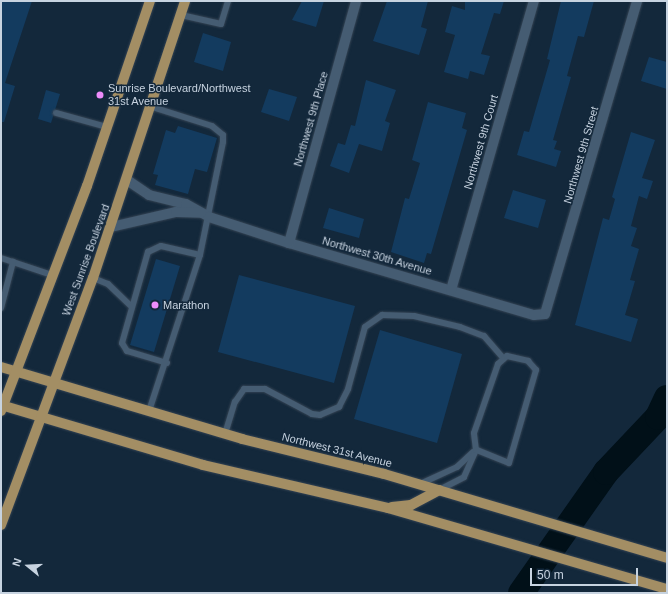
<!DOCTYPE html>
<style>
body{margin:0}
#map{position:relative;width:668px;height:594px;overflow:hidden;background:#13283b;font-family:Arial,sans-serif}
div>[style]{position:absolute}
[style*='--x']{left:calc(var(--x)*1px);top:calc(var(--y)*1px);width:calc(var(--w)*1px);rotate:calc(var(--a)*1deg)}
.river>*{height:26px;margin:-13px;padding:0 13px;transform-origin:13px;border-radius:13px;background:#011018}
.building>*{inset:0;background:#133b5f}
.roads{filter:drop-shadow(0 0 1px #344353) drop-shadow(0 0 1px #344353)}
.lane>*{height:6px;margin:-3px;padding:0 3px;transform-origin:3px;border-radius:3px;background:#455c72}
.street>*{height:10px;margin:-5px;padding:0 5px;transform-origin:5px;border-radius:5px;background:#455c72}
.primary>*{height:10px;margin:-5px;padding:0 5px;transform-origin:5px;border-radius:5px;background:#a38e64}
.dots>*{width:11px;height:11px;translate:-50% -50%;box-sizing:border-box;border:2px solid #13283b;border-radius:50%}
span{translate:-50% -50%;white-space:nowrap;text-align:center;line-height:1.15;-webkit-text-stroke:3px #13283b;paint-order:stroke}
.poi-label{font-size:11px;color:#c7d3e0}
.left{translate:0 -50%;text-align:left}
.street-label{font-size:11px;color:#c7d3e0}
.frame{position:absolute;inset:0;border:2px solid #c7d3e0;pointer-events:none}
.north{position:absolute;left:8px;top:546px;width:40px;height:40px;-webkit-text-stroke:3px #13283b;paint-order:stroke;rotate:288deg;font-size:11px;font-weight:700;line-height:16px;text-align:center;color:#c7d3e0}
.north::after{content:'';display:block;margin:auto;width:14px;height:18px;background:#c7d3e0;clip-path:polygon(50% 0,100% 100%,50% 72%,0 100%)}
.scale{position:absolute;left:530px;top:568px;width:108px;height:18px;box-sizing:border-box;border:2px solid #c7d3e0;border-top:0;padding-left:5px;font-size:12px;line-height:14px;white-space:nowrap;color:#c7d3e0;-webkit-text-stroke:3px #13283b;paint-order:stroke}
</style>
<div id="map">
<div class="river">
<div style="--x:521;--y:593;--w:148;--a:-54.9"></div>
<div style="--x:606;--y:472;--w:76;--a:-46.6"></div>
<div style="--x:658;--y:417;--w:21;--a:-65"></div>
</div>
<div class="building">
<div style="clip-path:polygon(1px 1px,32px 1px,5px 83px,15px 86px,4px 122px,1px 122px)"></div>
<div style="clip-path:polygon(302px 1px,324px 1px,316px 27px,292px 20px)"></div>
<div style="clip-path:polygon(387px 1px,428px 1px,421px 27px,427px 29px,419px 55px,373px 41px)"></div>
<div style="clip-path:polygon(465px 1px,504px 1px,500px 14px,494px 13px,481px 54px,490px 56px,484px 75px,470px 71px,468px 79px,444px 72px,455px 35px,445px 32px,452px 6px,465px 10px)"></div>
<div style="clip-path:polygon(561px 1px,594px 1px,584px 37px,578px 36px,567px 76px,571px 77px,553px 140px,557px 141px,554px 149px,561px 151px,556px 167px,517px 155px,524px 131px,529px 132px,550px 60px,547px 59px)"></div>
<div style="clip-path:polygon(203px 33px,231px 42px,223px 71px,194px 62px)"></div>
<div style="clip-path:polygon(649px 57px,667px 62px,667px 89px,641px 81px)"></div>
<div style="clip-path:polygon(366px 80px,396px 90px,385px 121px,390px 123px,382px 151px,359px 144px,349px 173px,330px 166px,338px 143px,345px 145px,351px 125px,355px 126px)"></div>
<div style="clip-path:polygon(269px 89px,297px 97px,289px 121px,261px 112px)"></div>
<div style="clip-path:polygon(46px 90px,60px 94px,51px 123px,38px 119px)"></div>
<div style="clip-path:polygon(428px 102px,466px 113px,462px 128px,467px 130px,431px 254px,427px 253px,424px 263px,391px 252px,405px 198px,409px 199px,420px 163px,412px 160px)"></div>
<div style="clip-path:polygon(178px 126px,217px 138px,207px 172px,195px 169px,188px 194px,155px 185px,158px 175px,153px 174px,166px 130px,175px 133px)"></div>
<div style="clip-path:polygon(631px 132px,655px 140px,642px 178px,653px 181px,647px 199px,639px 196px,631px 226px,637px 228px,631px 246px,639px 249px,630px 280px,635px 281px,625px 315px,638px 319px,631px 342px,575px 325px,603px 218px,609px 220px,615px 199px,612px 197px)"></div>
<div style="clip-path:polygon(513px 190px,546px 200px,538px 228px,504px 218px)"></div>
<div style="clip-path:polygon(329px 208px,364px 219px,359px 238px,323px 228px)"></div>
<div style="clip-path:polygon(156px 259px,180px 266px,154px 352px,130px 345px)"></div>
<div style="clip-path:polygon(239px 275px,355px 306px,334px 383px,218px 352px)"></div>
<div style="clip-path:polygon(380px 330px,462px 354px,437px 443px,354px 419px)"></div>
</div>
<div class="roads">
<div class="lane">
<div style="--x:181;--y:15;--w:41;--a:12.7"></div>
<div style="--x:221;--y:24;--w:24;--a:-73"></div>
<div style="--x:56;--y:113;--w:53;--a:15.4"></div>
<div style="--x:1;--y:258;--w:54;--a:18.4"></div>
<div style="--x:93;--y:278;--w:16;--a:22"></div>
<div style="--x:108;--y:284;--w:33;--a:44"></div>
<div style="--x:1;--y:308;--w:48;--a:-75.4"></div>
<div style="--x:167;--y:363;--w:42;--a:-163.3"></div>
<div style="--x:127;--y:351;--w:9;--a:-122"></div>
<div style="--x:122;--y:343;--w:95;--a:-74.1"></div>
<div style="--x:148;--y:252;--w:14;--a:-25"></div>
<div style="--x:161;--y:246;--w:40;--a:13"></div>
<div style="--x:149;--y:411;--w:164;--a:-71.9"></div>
<div style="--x:200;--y:255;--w:115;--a:-78.5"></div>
<div style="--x:223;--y:142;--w:7;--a:-90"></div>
<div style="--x:223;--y:135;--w:14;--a:-141"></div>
<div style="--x:212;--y:126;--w:63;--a:-162.4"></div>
<div style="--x:225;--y:434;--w:34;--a:-73"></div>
<div style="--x:235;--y:402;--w:16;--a:-55"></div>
<div style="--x:244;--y:389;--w:21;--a:0"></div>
<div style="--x:265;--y:389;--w:53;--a:28"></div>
<div style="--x:312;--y:414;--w:8;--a:7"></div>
<div style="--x:320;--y:415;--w:21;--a:-23"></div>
<div style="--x:339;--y:407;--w:20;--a:-63"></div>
<div style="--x:348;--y:389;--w:64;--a:-74.7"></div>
<div style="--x:365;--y:327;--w:21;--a:-35"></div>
<div style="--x:382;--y:315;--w:32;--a:2"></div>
<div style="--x:414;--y:316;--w:47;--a:13.4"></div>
<div style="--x:460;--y:327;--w:26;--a:21"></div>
<div style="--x:484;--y:336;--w:30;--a:49"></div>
<div style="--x:420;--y:484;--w:41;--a:-24.7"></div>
<div style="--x:457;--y:467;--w:22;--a:-43"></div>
<div style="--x:439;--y:490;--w:28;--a:-27"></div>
<div style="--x:464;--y:477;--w:30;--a:-66"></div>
<div style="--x:476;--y:450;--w:17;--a:-97"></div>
<div style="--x:474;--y:433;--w:73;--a:-70.8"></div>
<div style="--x:498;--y:364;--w:12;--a:-42"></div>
<div style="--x:507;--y:356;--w:22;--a:13"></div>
<div style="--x:528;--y:361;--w:12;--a:48"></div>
<div style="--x:536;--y:370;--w:97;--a:106.2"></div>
<div style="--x:509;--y:463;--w:35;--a:-158"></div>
</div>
<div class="street">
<div style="--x:127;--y:180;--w:27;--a:34"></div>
<div style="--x:149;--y:195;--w:38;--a:14"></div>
<div style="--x:186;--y:204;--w:26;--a:29"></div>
<div style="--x:209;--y:217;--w:84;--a:18"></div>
<div style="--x:289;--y:243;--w:255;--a:16.4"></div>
<div style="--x:534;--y:315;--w:11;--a:-5"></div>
<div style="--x:545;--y:314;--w:326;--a:-73.6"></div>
<div style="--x:111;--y:227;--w:67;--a:-13"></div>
<div style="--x:176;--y:212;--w:25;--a:2"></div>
<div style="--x:289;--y:243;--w:251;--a:-74.5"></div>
<div style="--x:451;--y:290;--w:301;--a:-74"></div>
</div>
<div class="primary">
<div style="--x:1;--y:367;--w:252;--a:16.6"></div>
<div style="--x:242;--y:439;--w:146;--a:13.8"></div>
<div style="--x:384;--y:474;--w:295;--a:16.5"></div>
<div style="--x:1;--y:405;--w:211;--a:16.5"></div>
<div style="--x:203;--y:465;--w:190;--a:13.1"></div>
<div style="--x:388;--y:508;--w:291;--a:16.2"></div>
<div style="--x:1;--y:411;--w:241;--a:-69.1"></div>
<div style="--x:87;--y:186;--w:195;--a:-71.2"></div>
<div style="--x:392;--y:507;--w:19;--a:-6"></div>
<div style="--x:411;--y:505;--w:32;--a:-28"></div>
<div style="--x:1;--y:525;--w:264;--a:-69.6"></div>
<div style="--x:93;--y:278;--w:292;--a:-71.6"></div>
</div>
</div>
<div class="dots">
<div style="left:100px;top:95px;background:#ed8cfa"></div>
<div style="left:155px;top:305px;background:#ed8cfa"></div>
</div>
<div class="poi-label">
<span class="left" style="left:108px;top:95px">Sunrise Boulevard/Northwest<br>31st Avenue</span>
<span class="left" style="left:163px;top:305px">Marathon</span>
</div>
<div class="street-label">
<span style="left:311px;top:119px;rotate:-74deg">Northwest 9th Place</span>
<span style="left:481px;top:142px;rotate:-74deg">Northwest 9th Court</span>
<span style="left:581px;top:155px;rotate:-74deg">Northwest 9th Street</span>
<span style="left:377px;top:256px;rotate:16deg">Northwest 30th Avenue</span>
<span style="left:86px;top:260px;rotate:-70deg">West Sunrise Boulevard</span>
<span style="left:337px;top:450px;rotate:14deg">Northwest 31st Avenue</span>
</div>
<div class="frame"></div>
<div class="north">N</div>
<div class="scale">50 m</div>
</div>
